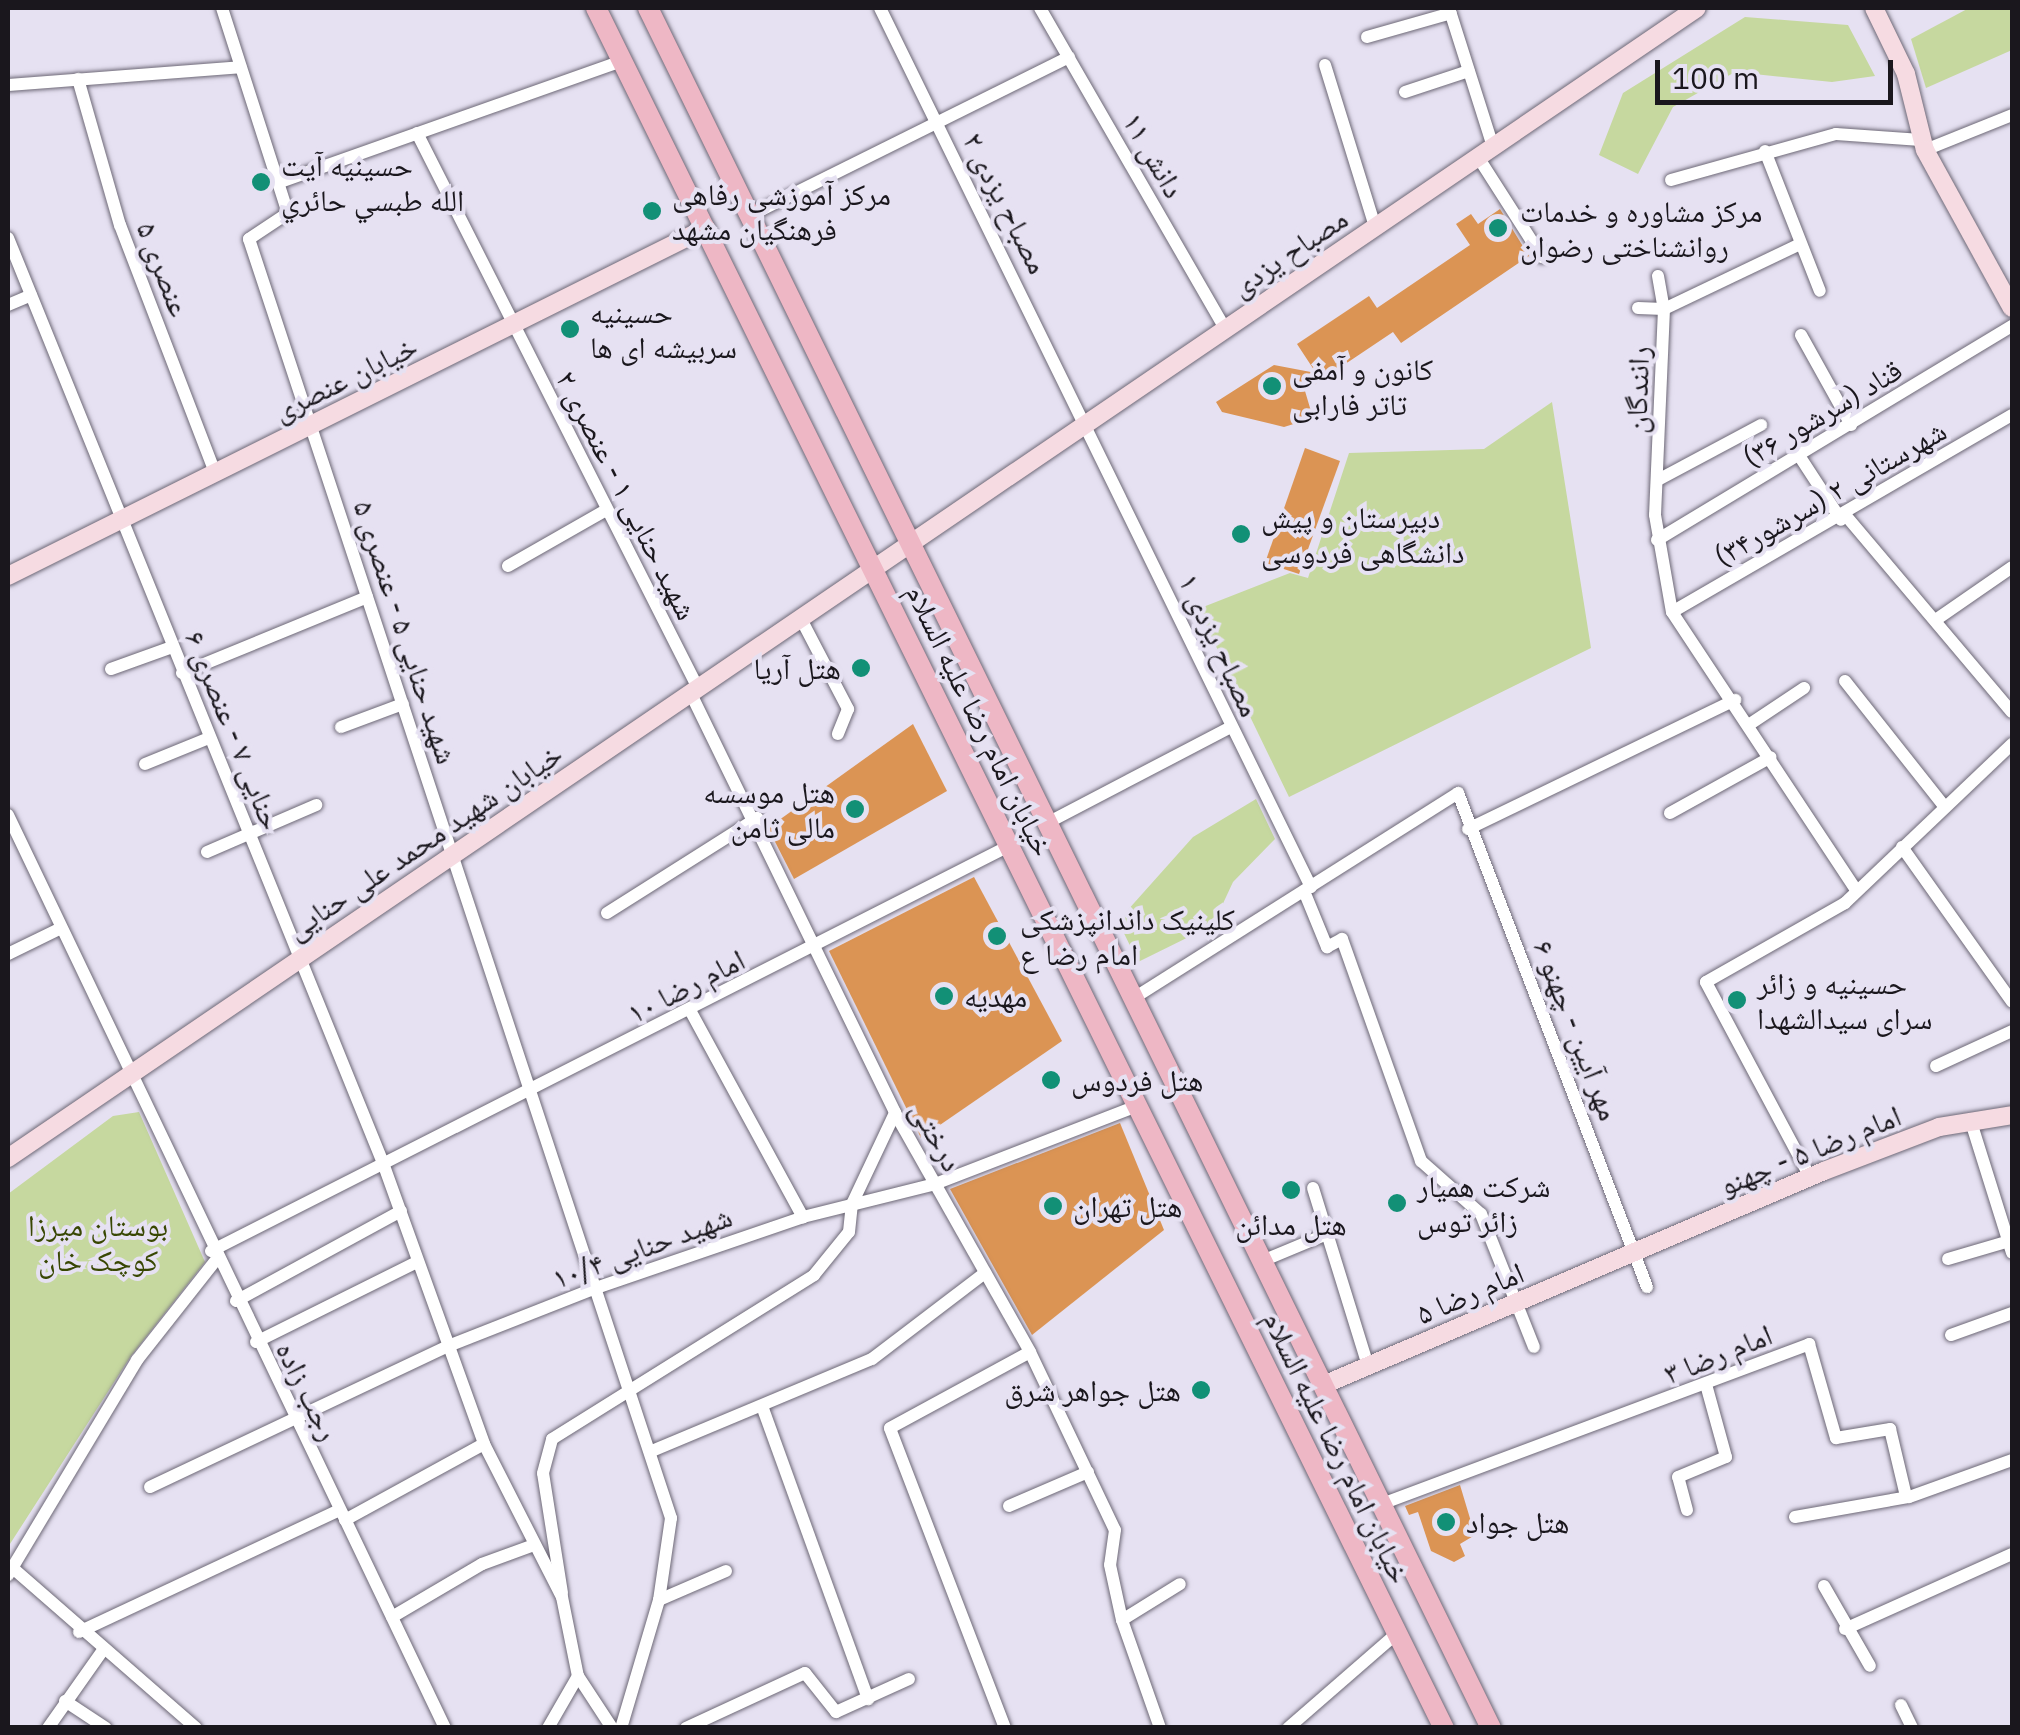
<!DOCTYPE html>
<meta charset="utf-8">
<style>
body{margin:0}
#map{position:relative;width:2020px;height:1735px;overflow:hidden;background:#e6e1f2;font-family:"IBM Plex Sans","Noto Naskh Arabic",sans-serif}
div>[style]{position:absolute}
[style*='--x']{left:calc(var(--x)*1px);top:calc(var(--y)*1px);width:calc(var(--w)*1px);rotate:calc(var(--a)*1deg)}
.green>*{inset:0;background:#c6d89f}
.building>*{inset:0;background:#db9454}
.roads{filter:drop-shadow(0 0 2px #6d6876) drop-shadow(0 0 2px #6d6876)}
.street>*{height:12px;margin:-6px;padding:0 6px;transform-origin:6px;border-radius:6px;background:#fff}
.secondary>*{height:18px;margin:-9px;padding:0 9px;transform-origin:9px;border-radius:9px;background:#f6dbe2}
.primary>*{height:20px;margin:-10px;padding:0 10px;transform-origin:10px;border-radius:10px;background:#eeb7c5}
.dots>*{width:28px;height:28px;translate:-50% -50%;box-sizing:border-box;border:5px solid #e6e1f2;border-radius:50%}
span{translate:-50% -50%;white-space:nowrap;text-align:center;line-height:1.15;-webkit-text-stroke:8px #e6e1f2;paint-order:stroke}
.street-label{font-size:30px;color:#1a171d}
.poi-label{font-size:30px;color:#1a171d}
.left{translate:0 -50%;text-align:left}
.right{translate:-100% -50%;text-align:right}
.park-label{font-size:30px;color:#384703}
.frame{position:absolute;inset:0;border:10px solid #1a171d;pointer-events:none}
.scale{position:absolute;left:1655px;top:60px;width:238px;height:45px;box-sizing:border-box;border:5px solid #1a171d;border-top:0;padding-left:12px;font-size:30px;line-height:35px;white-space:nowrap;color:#1a171d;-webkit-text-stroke:8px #e6e1f2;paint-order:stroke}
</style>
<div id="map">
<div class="green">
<div style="clip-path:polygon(1969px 8px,2012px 8px,2012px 50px,1926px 88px,1911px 39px)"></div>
<div style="clip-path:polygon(1745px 17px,1848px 25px,1875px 76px,1832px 82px,1735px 72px,1673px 107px,1638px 174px,1599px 155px,1623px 93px)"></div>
<div style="clip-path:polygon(1552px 402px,1591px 648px,1289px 797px,1198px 609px,1290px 573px,1308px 578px,1349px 453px,1484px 449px)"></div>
<div style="clip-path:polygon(1256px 799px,1275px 839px,1233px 882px,1213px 925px,1138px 962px,1118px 921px,1193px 837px)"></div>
<div style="clip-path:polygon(139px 1112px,205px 1262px,131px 1356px,8px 1547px,8px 1194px,113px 1116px)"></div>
</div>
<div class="building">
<div style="clip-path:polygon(1500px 209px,1529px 256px,1401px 343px,1393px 332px,1305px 391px,1313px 418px,1284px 427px,1222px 412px,1216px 402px,1274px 365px,1316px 373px,1297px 344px,1369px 296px,1377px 308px,1470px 245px,1456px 224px,1471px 214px,1478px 224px)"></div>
<div style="clip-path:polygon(1305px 448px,1340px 461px,1299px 574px,1265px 563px)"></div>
<div style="clip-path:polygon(913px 724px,947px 791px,794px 879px,768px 828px)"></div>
<div style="clip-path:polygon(974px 877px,1062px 1041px,921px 1138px,829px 951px)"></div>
<div style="clip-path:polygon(1120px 1123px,1164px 1230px,1032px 1335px,950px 1189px)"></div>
<div style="clip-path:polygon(1460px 1485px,1475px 1535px,1460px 1544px,1465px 1556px,1454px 1562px,1431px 1551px,1418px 1512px,1409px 1515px,1405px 1506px)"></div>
</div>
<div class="roads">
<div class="street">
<div style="--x:222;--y:8;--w:215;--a:72.2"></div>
<div style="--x:288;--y:213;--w:47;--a:146.3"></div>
<div style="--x:249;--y:239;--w:1347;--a:71.74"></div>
<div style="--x:671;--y:1518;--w:83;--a:98.3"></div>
<div style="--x:659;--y:1600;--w:134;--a:106.5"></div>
<div style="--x:880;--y:8;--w:979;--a:63.88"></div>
<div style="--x:1040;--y:8;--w:370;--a:60"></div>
<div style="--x:1449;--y:8;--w:146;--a:72.4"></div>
<div style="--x:1367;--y:37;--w:87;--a:-15.9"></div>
<div style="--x:1325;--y:65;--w:170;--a:72.8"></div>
<div style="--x:78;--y:79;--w:152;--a:74"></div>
<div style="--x:120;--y:225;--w:266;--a:69"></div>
<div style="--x:8;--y:85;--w:233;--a:-4.4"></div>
<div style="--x:1405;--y:92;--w:67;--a:-18.2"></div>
<div style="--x:417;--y:133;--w:622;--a:63.15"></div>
<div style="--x:1925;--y:150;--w:94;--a:-21.9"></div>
<div style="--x:1765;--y:151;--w:150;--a:68.6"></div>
<div style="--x:1478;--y:157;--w:119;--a:57.4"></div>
<div style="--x:1671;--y:180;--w:171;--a:-15.6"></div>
<div style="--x:1836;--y:134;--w:85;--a:4"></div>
<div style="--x:280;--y:182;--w:363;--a:-19.5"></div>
<div style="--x:751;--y:215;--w:355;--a:-26.4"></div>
<div style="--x:8;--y:238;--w:998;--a:67.93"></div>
<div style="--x:383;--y:1163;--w:299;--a:70.2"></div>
<div style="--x:484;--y:1444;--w:172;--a:63"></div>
<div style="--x:562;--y:1597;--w:81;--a:78.6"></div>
<div style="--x:578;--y:1676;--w:62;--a:56.8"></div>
<div style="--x:1658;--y:276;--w:34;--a:80"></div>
<div style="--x:1664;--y:309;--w:206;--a:92.5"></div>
<div style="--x:1655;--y:515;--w:98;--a:80.1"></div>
<div style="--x:1672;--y:612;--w:333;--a:56.5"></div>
<div style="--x:8;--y:305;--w:25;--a:-23"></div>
<div style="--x:1638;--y:308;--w:26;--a:2"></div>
<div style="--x:1664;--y:309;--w:151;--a:-25.5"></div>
<div style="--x:1801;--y:335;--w:103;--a:60.9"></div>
<div style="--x:1800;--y:457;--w:75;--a:56.9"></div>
<div style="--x:1658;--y:480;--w:117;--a:-28.1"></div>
<div style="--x:1847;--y:517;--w:255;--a:49.8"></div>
<div style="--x:1657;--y:540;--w:415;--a:-31.1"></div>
<div style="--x:508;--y:566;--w:113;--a:-29.7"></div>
<div style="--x:1672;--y:612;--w:393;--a:-30.1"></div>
<div style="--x:800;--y:617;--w:104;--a:62.4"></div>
<div style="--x:848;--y:709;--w:27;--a:112"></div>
<div style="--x:1937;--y:619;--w:91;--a:-34.7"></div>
<div style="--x:111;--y:669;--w:65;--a:-19.8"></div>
<div style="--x:182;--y:673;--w:200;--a:-22.3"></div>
<div style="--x:1845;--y:681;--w:161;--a:51.6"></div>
<div style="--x:691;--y:694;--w:466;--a:64"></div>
<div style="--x:895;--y:1113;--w:274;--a:60.5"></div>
<div style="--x:1030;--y:1352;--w:197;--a:64.5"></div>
<div style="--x:1115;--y:1530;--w:35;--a:98"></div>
<div style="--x:1110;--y:1565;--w:56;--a:77.7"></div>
<div style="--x:1122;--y:1620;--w:114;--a:70.6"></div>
<div style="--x:1750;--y:724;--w:65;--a:-33.7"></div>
<div style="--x:341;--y:727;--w:66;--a:-20.4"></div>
<div style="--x:145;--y:764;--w:69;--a:-22.1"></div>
<div style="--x:1670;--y:813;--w:115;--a:-29"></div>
<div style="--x:8;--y:815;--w:1012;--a:64.42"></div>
<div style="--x:1051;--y:821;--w:203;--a:-27.6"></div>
<div style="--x:1468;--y:829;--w:297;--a:-25.8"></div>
<div style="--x:1902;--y:847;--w:190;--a:54.6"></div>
<div style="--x:207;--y:852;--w:119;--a:-23.3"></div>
<div style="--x:1304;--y:891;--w:61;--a:67.7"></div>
<div style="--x:1327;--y:947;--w:17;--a:-28"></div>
<div style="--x:1342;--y:939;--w:236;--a:70.4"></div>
<div style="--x:1421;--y:1161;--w:80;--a:41.5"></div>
<div style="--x:1481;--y:1214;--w:143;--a:68.3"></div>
<div style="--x:607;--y:913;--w:178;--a:-32.3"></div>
<div style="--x:8;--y:954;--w:59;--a:-26.1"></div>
<div style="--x:1137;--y:996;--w:380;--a:-32.3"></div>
<div style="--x:1458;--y:793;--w:529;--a:69.06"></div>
<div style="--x:691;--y:1012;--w:234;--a:61.4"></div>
<div style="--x:1936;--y:1066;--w:84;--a:-24.7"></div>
<div style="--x:1971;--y:1122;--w:137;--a:72.6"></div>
<div style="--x:1810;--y:1177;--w:221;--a:-118.1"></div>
<div style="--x:1706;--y:982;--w:160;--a:-29.6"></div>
<div style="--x:1845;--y:903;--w:231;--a:-43.6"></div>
<div style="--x:1313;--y:1188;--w:186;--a:72.8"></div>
<div style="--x:211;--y:1251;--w:895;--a:-26.91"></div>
<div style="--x:1267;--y:1259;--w:65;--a:-22.6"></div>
<div style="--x:1948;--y:1259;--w:64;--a:-16.4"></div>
<div style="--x:236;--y:1301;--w:188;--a:-28.6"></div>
<div style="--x:1951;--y:1335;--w:65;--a:-19.8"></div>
<div style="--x:256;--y:1342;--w:180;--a:-26.4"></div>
<div style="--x:762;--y:1406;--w:312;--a:70.1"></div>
<div style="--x:652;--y:1451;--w:238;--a:-22.7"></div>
<div style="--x:872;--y:1359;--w:142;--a:-37.3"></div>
<div style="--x:150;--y:1487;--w:333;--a:-25.3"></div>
<div style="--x:451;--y:1345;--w:156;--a:-21.5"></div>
<div style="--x:596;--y:1288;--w:219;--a:-18.9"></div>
<div style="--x:803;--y:1217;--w:136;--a:-14"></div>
<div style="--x:935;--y:1184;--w:214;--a:-21.1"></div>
<div style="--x:1387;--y:1502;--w:451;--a:-20.5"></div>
<div style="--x:1809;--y:1344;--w:98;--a:74"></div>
<div style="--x:1836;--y:1438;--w:55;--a:-9.5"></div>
<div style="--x:1890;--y:1429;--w:69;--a:76.6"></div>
<div style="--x:1009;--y:1506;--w:86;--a:-23.3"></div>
<div style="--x:1687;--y:1510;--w:34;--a:-105"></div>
<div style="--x:1678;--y:1477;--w:52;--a:-22.6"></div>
<div style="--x:1726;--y:1457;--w:72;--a:-105.4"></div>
<div style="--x:1795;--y:1517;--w:116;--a:-10"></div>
<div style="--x:1909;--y:1497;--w:109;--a:-19.8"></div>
<div style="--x:345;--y:1520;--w:158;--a:-28.7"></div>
<div style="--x:15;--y:1570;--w:240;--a:41.1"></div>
<div style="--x:8;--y:1575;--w:251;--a:-59"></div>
<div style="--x:137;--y:1360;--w:127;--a:-51.7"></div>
<div style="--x:1824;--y:1586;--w:92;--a:60.1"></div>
<div style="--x:562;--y:1593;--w:121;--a:-99"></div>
<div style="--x:543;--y:1473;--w:35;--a:-75"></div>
<div style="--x:552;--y:1439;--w:309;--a:-32"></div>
<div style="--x:814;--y:1275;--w:55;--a:-50.9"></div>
<div style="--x:849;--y:1232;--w:28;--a:-84"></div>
<div style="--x:852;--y:1204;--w:101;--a:-64.7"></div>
<div style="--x:659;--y:1600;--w:73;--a:-23.4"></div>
<div style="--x:392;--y:1617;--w:104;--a:-30.5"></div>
<div style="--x:482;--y:1564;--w:55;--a:-20.1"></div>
<div style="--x:1122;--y:1620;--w:68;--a:-31.8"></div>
<div style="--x:1845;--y:1629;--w:183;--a:-24.2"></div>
<div style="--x:79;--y:1632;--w:287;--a:-25.1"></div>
<div style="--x:65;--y:1701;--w:49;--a:33.4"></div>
<div style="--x:1901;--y:1705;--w:25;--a:64"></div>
<div style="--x:48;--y:1728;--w:95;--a:-54.8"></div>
<div style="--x:548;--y:1728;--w:60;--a:-60"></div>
<div style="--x:686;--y:1728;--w:131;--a:-24.8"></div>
<div style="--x:805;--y:1673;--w:50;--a:51.5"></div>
<div style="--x:836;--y:1712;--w:80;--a:-24.3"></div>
<div style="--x:1005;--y:1728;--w:321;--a:-111"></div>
<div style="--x:890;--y:1428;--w:159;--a:-28.5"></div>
<div style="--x:1288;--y:1728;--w:143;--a:-41"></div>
</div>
<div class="secondary">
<div style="--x:1874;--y:8;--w:73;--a:64.1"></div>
<div style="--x:1906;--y:74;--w:78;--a:76"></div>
<div style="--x:1925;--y:150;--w:180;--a:61.2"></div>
<div style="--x:8;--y:576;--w:780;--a:-26.5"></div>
<div style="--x:8;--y:1158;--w:2043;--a:-34.25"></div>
<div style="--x:1328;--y:1383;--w:539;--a:-23.14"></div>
<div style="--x:1824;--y:1171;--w:123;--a:-20.9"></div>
<div style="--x:1939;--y:1127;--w:74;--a:-9.3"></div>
</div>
<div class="primary">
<div style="--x:596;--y:8;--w:1918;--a:63.76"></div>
<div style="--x:648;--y:8;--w:1915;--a:63.89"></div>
</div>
</div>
<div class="dots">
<div style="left:261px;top:182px;background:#129076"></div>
<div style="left:652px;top:211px;background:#129076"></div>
<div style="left:1498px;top:228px;background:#129076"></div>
<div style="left:570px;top:329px;background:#129076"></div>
<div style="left:1272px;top:386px;background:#129076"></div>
<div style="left:1241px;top:534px;background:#129076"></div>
<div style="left:861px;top:668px;background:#129076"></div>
<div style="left:855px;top:809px;background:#129076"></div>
<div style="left:997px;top:936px;background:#129076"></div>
<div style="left:944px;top:996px;background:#129076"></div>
<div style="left:1737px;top:1000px;background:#129076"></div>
<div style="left:1051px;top:1080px;background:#129076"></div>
<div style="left:1291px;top:1190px;background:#129076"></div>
<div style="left:1397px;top:1203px;background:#129076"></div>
<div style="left:1053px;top:1206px;background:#129076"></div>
<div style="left:1201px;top:1390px;background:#129076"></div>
<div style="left:1446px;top:1522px;background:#129076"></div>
</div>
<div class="street-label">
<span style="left:1154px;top:155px;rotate:60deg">دانش ۱۱</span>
<span style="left:1006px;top:203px;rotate:63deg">مصباح یزدی ۲</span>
<span style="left:1289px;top:252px;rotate:-34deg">مصباح یزدی</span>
<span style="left:164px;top:269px;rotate:69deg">عنصری ۵</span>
<span style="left:345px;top:378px;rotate:-26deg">خیابان عنصری</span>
<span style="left:1637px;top:390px;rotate:-88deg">رانندگان</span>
<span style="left:1822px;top:413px;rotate:-31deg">قناد (سرشور ۳۶)</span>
<span style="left:1830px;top:493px;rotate:-30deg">شهرستانی ۲ (سرشور۳۴)</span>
<span style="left:627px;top:495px;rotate:63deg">شهید حنایی ۱ - عنصری ۲</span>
<span style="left:406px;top:632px;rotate:72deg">شهید حنایی ۵ - عنصری ۵</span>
<span style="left:1220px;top:645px;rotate:65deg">مصباح یزدی ۱</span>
<span style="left:980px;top:720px;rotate:64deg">خیابان امام رضا علیه السلام</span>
<span style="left:234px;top:730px;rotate:68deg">حنایی ۷ - عنصری ۶</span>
<span style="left:424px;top:841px;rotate:-34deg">خیابان شهید محمد علی حنایی</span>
<span style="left:686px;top:986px;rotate:-27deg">امام رضا ۱۰</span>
<span style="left:1577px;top:1030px;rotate:69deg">مهر آیین - چهنو ۶</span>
<span style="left:937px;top:1136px;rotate:61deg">درختی</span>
<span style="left:1810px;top:1150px;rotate:-22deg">امام رضا ۵ - چهنو</span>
<span style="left:642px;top:1247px;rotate:-20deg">شهید حنایی ۱۰/۴</span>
<span style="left:1470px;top:1293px;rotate:-23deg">امام رضا ۵</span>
<span style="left:1718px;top:1354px;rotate:-22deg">امام رضا ۳</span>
<span style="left:308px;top:1391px;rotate:64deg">رجب زاده</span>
<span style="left:1337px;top:1447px;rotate:64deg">خیابان امام رضا علیه السلام</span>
</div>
<div class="poi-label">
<span class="left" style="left:281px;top:182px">حسينيه آيت<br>الله طبسي حائري</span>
<span class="left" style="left:672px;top:211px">مرکز آموزشی رفاهی<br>فرهنگیان مشهد</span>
<span class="left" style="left:1520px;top:228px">مرکز مشاوره و خدمات<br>روانشناختی رضوان</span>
<span class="left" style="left:590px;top:329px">حسینیه<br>سربیشه ای ها</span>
<span class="left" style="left:1292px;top:386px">کانون و آمفی<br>تاتر فارابی</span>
<span class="left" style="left:1261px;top:534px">دبیرستان و پیش<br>دانشگاهی فردوسی</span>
<span class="right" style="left:841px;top:668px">هتل آریا</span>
<span class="right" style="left:835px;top:809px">هتل موسسه<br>مالی ثامن</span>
<span class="left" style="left:1020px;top:936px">کلینیک داندانپزشکى<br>امام رضا ع</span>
<span class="left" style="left:1757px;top:1000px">حسینیه و زائر<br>سرای سیدالشهدا</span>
<span class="left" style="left:964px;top:996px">مهدیه</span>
<span class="left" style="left:1071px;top:1080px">هتل فردوس</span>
<span class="left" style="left:1417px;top:1203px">شرکت همیار<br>زائر توس</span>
<span class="left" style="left:1073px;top:1206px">هتل تهران</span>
<span style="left:1291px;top:1224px">هتل مدائن</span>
<span class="right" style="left:1181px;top:1390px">هتل جواهر شرق</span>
<span class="left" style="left:1466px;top:1522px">هتل جواد</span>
</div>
<div class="park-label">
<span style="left:98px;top:1242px">بوستان میرزا<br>کوچک خان</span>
</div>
<div class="frame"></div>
<div class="scale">100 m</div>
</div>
